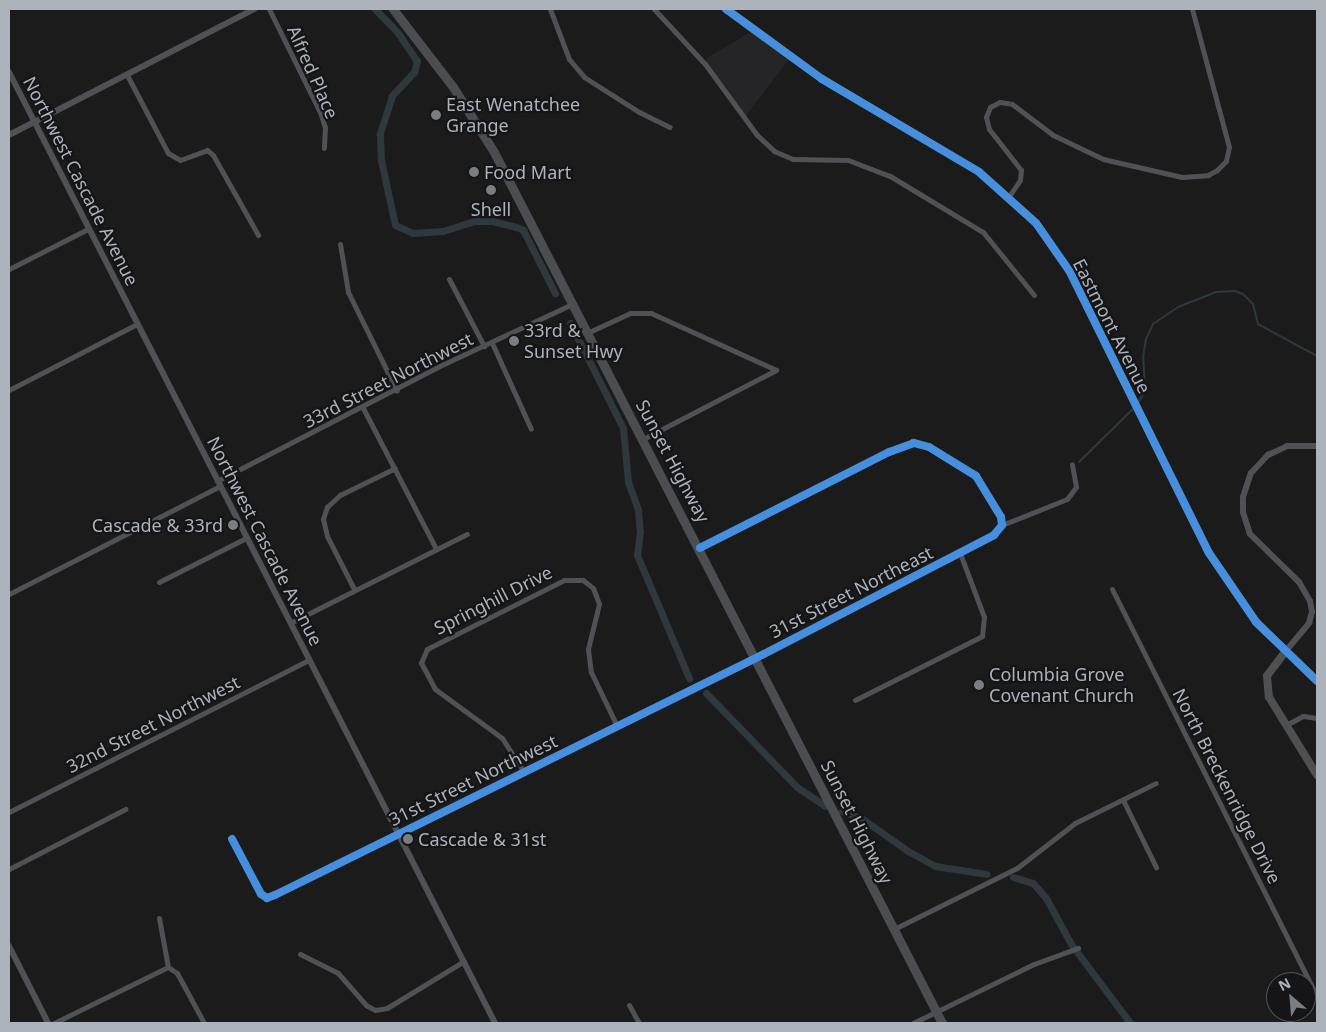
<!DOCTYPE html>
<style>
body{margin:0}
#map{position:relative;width:1326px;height:1032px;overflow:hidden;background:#1b1b1b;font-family:"Noto Sans",sans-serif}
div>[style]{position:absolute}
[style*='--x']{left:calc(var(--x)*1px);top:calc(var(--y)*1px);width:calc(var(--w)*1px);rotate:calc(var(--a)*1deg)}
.built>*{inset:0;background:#252527}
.stream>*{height:2px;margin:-1px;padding:0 1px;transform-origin:1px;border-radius:1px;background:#2e383d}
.canal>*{height:7px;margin:-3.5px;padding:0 3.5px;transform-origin:3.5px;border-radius:3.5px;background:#2e383d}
.minor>*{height:5px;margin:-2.5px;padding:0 2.5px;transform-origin:2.5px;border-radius:2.5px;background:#4f5154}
.tertiary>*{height:6px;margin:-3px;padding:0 3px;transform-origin:3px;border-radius:3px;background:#4f5154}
.secondary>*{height:8px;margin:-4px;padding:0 4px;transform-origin:4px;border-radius:4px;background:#4e5052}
.trunk>*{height:9px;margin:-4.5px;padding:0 4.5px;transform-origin:4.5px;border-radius:4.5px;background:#4c4d50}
.cycleway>*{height:8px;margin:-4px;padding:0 4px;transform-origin:4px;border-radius:4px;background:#468fdf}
.dots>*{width:14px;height:14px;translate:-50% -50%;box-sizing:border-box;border:2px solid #151517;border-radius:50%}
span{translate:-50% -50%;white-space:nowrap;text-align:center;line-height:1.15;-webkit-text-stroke:4.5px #151517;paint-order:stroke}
.street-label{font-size:18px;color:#adb3bb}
.poi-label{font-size:18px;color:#adb3bb}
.left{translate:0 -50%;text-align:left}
.right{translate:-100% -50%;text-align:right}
.frame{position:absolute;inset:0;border:10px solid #adb3bb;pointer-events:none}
.north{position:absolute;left:1266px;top:972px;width:50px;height:50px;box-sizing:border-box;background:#151517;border:1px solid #525459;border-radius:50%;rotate:333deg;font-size:14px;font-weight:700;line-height:20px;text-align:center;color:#adb3bb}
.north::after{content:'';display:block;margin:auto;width:18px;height:22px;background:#7a7e83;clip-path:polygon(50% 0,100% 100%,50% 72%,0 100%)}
</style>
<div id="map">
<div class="built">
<div style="clip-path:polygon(754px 30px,790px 58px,744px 118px,705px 64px,707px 58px)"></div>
</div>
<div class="stream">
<div style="--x:1138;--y:403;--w:14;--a:-60"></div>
<div style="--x:1145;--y:391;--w:33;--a:-93"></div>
<div style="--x:1143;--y:358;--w:19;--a:-81"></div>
<div style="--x:1146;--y:339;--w:17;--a:-65"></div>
<div style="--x:1153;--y:324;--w:30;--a:-34"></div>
<div style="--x:1178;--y:307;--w:41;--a:-21.5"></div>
<div style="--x:1216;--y:292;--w:19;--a:-3"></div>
<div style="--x:1235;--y:291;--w:9;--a:21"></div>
<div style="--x:1243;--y:294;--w:14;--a:45"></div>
<div style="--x:1253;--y:304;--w:21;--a:76"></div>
<div style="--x:1258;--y:324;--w:67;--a:28.5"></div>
<div style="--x:1079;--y:462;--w:78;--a:-44.5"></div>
</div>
<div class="canal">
<div style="--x:375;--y:9;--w:33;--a:46"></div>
<div style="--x:398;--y:33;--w:34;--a:56"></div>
<div style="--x:417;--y:61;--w:11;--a:105"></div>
<div style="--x:414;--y:72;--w:33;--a:133"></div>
<div style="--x:392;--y:96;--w:40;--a:108"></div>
<div style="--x:380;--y:134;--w:26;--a:88"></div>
<div style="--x:381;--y:160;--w:66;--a:77.8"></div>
<div style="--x:395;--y:225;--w:20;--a:24"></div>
<div style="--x:413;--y:233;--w:30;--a:-4"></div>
<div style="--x:443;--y:231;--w:33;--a:-18"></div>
<div style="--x:474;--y:221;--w:18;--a:0"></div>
<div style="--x:492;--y:221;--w:25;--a:14"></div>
<div style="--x:516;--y:227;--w:8;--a:23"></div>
<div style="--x:523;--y:230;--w:71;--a:63.1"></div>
<div style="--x:570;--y:323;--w:118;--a:63.2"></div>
<div style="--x:623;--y:428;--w:54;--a:84.7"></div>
<div style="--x:628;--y:482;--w:30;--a:70"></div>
<div style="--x:638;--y:510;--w:21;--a:85"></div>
<div style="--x:640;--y:531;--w:24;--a:97"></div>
<div style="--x:637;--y:555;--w:134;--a:67.1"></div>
<div style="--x:706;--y:693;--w:131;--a:45.9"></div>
<div style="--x:797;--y:787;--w:34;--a:34"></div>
<div style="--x:842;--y:811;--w:24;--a:22"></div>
<div style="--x:864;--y:820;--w:54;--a:35.2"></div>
<div style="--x:908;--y:851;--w:31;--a:29"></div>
<div style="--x:935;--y:866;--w:52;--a:8.9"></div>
<div style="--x:1013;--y:877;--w:21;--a:17"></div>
<div style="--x:1033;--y:883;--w:20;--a:49"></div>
<div style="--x:1046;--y:898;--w:52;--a:61.5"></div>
<div style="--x:1071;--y:944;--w:99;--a:53.2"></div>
</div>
<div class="minor">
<div style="--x:269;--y:9;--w:115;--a:63.7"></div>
<div style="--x:320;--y:112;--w:16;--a:72"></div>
<div style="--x:325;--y:127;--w:21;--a:93"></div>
<div style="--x:550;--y:9;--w:53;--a:69.2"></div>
<div style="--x:569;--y:59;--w:23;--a:50"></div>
<div style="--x:584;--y:77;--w:65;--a:32.5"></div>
<div style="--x:639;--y:112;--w:34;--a:26"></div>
<div style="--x:654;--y:9;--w:75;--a:47.2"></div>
<div style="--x:705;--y:64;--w:88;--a:53.8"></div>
<div style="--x:757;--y:135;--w:23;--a:43"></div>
<div style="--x:774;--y:151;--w:21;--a:23"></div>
<div style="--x:793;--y:159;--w:55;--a:1"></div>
<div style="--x:848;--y:160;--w:45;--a:20.9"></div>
<div style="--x:890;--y:176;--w:109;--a:31.1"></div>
<div style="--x:983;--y:232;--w:81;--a:51"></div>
<div style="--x:127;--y:75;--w:88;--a:62.3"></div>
<div style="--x:168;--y:153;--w:14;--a:30"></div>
<div style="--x:180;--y:160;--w:29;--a:-20"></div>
<div style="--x:207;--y:150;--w:8;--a:40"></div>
<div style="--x:213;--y:155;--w:92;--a:60.6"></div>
<div style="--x:1009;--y:196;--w:19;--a:-55"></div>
<div style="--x:1020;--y:180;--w:10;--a:-84"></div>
<div style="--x:1021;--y:170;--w:52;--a:-128"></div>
<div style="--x:989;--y:129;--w:12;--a:-104"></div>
<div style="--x:986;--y:117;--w:11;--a:-68"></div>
<div style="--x:990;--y:107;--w:11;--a:-27"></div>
<div style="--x:1000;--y:102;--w:12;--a:9"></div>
<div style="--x:1012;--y:104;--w:51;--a:37.1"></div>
<div style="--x:1053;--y:135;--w:55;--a:25.6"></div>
<div style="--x:1103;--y:159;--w:81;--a:12.8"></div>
<div style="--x:1182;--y:177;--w:26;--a:-4"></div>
<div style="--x:1208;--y:175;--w:10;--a:-29"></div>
<div style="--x:1217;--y:170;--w:13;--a:-45"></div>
<div style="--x:1226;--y:161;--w:14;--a:-78"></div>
<div style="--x:1229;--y:147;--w:143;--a:-105"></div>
<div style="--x:340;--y:244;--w:49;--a:80.5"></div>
<div style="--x:348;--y:292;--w:110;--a:63.7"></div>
<div style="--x:9;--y:269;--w:89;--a:-26.9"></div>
<div style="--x:449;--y:279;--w:76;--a:62.4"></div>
<div style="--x:587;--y:333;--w:47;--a:-24.9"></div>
<div style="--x:630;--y:313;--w:21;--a:0"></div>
<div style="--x:651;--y:313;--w:137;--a:24.5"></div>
<div style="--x:492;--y:343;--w:94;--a:65.6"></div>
<div style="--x:9;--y:390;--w:144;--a:-27.3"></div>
<div style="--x:363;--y:408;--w:159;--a:62.6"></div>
<div style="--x:643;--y:439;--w:150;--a:-27.4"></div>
<div style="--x:217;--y:481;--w:255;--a:-27.3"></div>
<div style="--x:444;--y:364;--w:141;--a:-25.1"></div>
<div style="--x:1002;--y:525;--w:70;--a:-21.8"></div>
<div style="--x:1067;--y:499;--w:15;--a:-53"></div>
<div style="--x:1076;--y:487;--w:23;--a:-100"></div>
<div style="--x:159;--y:582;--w:97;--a:-26.8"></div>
<div style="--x:354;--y:589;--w:59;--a:-117"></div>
<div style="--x:327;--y:536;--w:17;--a:-103"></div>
<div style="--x:323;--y:519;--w:13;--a:-72"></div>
<div style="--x:327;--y:507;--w:18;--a:-43"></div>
<div style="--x:340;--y:495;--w:61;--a:-26.1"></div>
<div style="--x:1112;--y:589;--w:456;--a:63.3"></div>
<div style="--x:9;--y:594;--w:237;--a:-27.1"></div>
<div style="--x:290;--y:623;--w:198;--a:-26.7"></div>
<div style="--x:855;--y:700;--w:142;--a:-26.7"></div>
<div style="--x:982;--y:636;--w:19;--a:-84"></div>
<div style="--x:984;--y:617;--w:68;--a:-110.6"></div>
<div style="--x:1286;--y:725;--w:19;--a:-28"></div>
<div style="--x:1303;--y:716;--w:14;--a:8"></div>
<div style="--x:524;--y:772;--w:40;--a:-122.9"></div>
<div style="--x:502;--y:738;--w:83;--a:-143.8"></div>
<div style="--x:435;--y:689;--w:30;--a:-118"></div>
<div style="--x:421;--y:663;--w:15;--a:-67"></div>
<div style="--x:427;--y:649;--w:153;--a:-26.7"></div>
<div style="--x:564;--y:580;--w:19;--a:0"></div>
<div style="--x:583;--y:580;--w:13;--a:39"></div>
<div style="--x:593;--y:588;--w:17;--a:69"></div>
<div style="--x:599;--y:604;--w:46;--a:103.7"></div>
<div style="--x:588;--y:649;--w:23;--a:83"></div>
<div style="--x:591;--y:672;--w:60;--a:64.3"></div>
<div style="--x:1123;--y:800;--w:75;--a:63.8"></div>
<div style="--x:9;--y:812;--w:336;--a:-26.9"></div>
<div style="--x:232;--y:839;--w:62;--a:62.2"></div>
<div style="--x:261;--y:894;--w:7;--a:34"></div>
<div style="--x:267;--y:898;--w:9;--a:-21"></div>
<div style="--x:275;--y:895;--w:536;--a:-26.23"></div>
<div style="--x:756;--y:658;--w:268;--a:-27.3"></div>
<div style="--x:994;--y:535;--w:13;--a:-51"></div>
<div style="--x:1002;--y:525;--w:8;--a:-97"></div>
<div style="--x:1001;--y:517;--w:48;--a:-121.4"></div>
<div style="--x:976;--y:476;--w:55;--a:-148.3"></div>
<div style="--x:929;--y:447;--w:16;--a:-165"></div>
<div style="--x:914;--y:443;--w:27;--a:160"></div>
<div style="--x:889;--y:452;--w:212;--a:153.1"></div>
<div style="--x:9;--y:869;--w:131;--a:-27.3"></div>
<div style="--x:159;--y:918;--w:50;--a:79.6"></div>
<div style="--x:894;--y:929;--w:137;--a:-26.4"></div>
<div style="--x:1017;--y:868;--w:73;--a:-37.8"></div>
<div style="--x:1075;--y:823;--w:90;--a:-26.3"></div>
<div style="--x:300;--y:954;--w:42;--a:26.6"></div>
<div style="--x:338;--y:973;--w:43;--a:48.8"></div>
<div style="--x:366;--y:1005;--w:10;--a:29"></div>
<div style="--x:375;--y:1010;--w:12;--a:-9"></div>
<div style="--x:387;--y:1008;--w:90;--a:-31.4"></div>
<div style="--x:629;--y:1005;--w:21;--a:61"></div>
<div style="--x:54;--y:1023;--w:127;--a:-26.2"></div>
<div style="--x:168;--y:967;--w:11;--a:34"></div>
<div style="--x:177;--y:973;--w:57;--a:61.6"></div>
<div style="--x:913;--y:1023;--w:135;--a:-26"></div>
<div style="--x:1034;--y:964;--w:47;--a:-20"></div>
</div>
<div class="tertiary">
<div style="--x:9;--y:72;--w:1068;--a:62.93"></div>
<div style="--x:9;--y:135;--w:276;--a:-27.2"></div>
<div style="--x:1285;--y:652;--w:38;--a:-50"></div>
<div style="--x:1309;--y:623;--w:11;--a:-75"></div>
<div style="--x:1312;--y:612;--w:11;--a:-100"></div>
<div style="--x:1310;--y:601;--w:22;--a:-120"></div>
<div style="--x:1299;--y:582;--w:69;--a:-135.6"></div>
<div style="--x:1250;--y:534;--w:23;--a:-108"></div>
<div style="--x:1243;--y:512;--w:15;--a:-90"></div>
<div style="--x:1243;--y:497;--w:25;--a:-72"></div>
<div style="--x:1251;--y:473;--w:25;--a:-47"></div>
<div style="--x:1268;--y:455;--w:21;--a:-25"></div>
<div style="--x:1287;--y:446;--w:30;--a:0"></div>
<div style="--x:9;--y:946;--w:86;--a:63.1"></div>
</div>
<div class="secondary">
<div style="--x:726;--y:9;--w:119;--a:36.1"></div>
<div style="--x:822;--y:79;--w:182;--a:30.6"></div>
<div style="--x:979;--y:172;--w:76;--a:41.8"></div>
<div style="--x:1036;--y:223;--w:60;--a:55.2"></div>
<div style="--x:1070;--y:272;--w:313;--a:63.7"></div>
<div style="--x:1209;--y:553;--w:83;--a:55.7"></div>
<div style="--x:1256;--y:622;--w:85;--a:44"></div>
<div style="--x:1285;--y:652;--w:30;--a:127"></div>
<div style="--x:1267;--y:676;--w:21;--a:85"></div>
<div style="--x:1269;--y:697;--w:92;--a:58.4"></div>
</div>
<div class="trunk">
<div style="--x:393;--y:9;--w:98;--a:52.4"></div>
<div style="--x:453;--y:87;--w:77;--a:57.8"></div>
<div style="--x:494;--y:152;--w:979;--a:62.78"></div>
</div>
<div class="cycleway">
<div style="--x:726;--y:9;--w:119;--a:36.1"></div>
<div style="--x:822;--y:79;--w:182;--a:30.6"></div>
<div style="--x:979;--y:172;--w:76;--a:41.8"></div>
<div style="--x:1036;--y:223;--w:60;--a:55.2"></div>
<div style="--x:1070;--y:272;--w:313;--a:63.7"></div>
<div style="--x:1209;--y:553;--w:83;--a:55.7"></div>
<div style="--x:1256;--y:622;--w:85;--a:44"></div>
<div style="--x:232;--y:839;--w:62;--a:62.2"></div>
<div style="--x:261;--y:894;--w:7;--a:34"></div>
<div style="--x:267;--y:898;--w:9;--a:-21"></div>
<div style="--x:275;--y:895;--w:536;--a:-26.23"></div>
<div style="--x:756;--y:658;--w:268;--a:-27.3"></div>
<div style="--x:994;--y:535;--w:13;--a:-51"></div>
<div style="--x:1002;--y:525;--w:8;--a:-97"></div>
<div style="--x:1001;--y:517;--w:48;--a:-121.4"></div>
<div style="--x:976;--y:476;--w:55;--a:-148.3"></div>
<div style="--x:929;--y:447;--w:16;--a:-165"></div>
<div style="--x:914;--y:443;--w:27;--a:160"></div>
<div style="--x:889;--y:452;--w:212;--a:153.1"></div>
</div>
<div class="dots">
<div style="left:436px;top:115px;background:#7a7e83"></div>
<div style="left:474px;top:172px;background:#7a7e83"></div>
<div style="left:491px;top:190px;background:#7a7e83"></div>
<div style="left:514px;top:341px;background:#7a7e83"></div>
<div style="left:233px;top:525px;background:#7a7e83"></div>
<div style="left:979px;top:685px;background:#7a7e83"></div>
<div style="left:408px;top:839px;background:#7a7e83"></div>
</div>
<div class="street-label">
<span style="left:313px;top:72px;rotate:66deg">Alfred Place</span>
<span style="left:81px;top:181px;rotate:63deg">Northwest Cascade Avenue</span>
<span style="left:1112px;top:326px;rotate:63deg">Eastmont Avenue</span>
<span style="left:388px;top:380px;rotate:-27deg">33rd Street Northwest</span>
<span style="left:673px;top:461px;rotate:62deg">Sunset Highway</span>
<span style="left:265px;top:541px;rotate:63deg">Northwest Cascade Avenue</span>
<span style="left:851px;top:592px;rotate:-27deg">31st Street Northeast</span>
<span style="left:493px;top:600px;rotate:-27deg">Springhill Drive</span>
<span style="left:153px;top:724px;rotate:-27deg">32nd Street Northwest</span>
<span style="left:473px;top:780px;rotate:-26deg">31st Street Northwest</span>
<span style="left:1227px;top:786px;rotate:63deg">North Breckenridge Drive</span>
<span style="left:857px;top:822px;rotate:63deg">Sunset Highway</span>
</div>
<div class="poi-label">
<span class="left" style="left:446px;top:115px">East Wenatchee<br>Grange</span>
<span class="left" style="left:484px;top:172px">Food Mart</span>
<span style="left:491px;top:209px">Shell</span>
<span class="left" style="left:524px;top:341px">33rd &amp;<br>Sunset Hwy</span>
<span class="right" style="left:223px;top:525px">Cascade &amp; 33rd</span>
<span class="left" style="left:989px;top:685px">Columbia Grove<br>Covenant Church</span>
<span class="left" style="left:418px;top:839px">Cascade &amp; 31st</span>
</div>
<div class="frame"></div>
<div class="north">N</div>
</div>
